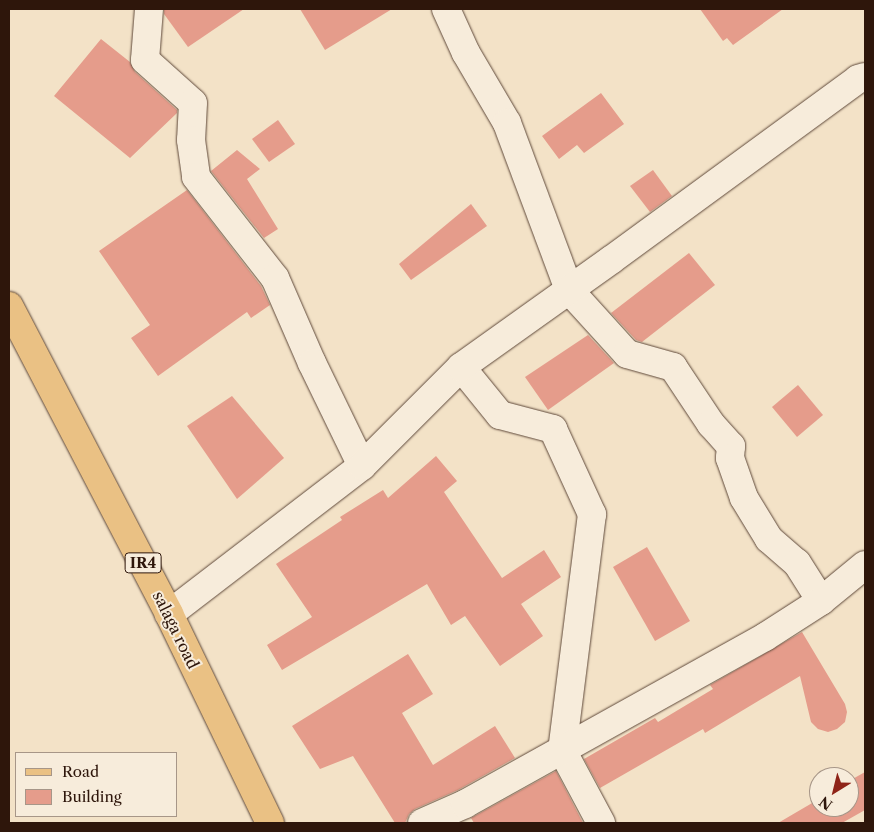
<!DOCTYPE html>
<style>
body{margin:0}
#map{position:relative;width:874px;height:832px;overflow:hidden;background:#f3e2c7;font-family:"Libre Caslon Text",serif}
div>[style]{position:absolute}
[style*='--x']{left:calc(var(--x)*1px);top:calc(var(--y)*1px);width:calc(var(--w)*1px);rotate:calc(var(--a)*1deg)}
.building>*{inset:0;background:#e59c8b}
.roads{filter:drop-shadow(0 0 1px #5f493a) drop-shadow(0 0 1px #5f493a)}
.street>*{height:28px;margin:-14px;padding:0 14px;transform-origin:14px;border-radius:14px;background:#f7ecdb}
.primary>*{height:28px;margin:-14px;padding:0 14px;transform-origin:14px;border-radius:14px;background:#eac184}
span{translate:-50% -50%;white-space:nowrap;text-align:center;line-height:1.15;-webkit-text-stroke:4px #f7ecdb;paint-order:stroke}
.shield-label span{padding:1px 4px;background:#f7ecdb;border:1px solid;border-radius:4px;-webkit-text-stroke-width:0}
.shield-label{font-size:15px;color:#2e160b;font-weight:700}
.street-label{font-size:16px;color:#2e160b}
.frame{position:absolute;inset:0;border:10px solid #2e160b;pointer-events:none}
.legend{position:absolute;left:15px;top:752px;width:162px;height:65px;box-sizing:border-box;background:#f7ecdb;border:1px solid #a79688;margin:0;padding:6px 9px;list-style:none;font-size:15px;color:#2e160b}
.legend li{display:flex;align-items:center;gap:10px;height:25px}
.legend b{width:25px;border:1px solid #a79688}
.north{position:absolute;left:809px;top:767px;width:50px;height:50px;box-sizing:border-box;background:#f7ecdb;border:1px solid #a79688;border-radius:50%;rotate:216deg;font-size:14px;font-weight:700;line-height:20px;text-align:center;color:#2e160b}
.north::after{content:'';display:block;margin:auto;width:18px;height:22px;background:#8f2418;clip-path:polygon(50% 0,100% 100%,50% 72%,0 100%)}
</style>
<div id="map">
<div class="building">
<div style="clip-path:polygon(164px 9px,244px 9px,188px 47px,164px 14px)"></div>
<div style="clip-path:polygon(300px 9px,392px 9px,325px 50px)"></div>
<div style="clip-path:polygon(700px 9px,783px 9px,733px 45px,727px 38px,723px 41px)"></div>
<div style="clip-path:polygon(101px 39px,130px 62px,135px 72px,177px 110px,177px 113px,130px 158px,54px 96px)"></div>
<div style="clip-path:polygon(601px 93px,624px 124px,584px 153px,577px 145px,559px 159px,542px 136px)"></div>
<div style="clip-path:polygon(278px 120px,295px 144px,269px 162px,252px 139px)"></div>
<div style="clip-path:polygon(237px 150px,260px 169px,247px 179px,278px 229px,264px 238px,211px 171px)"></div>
<div style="clip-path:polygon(653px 170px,672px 196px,650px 212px,630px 186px)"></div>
<div style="clip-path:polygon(187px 190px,261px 286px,270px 305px,251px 318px,247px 312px,158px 376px,131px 338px,150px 325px,99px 251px)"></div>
<div style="clip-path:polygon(471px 204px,487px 226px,411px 280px,399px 264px)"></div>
<div style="clip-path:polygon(689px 253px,715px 285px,642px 342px,636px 340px,611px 313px)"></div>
<div style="clip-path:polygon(588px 335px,614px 363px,548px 410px,525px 377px)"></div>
<div style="clip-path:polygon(798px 385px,823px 415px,797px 437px,772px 407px)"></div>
<div style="clip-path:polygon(232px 396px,284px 458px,237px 499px,187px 426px)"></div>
<div style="clip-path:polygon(436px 456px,457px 481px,444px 492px,502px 578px,544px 550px,561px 577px,521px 604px,543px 636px,500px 666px,465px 616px,451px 625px,427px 584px,282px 670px,267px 645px,312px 617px,276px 564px,342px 520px,340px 517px,383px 490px,388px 498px)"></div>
<div style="clip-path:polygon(647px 547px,690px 621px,655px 641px,613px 567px)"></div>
<div style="clip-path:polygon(802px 632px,845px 704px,847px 712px,845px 722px,837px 729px,828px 732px,818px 729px,811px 722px,800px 676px,705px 733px,703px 729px,600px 788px,584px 759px,655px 718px,658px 722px,713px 689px,710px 685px)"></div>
<div style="clip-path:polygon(408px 654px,433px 694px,402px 713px,433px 765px,495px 726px,515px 758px,458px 790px,415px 809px,409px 814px,405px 823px,395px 823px,353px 756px,320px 769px,292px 726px)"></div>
<div style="clip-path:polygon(556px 771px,583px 823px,474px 823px,471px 818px)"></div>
<div style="clip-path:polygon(865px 772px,865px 810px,842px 823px,778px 823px,819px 799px,819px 807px,849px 807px,849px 781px)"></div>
</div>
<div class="roads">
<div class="street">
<div style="--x:149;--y:9;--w:51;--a:94.5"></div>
<div style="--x:145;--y:60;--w:64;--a:41.9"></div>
<div style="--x:193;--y:103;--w:37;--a:93"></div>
<div style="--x:191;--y:140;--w:37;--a:82"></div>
<div style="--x:196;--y:177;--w:128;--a:52"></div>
<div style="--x:275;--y:278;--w:93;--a:66.5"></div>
<div style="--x:312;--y:363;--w:114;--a:64.1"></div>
<div style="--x:446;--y:9;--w:48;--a:65.6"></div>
<div style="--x:466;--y:53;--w:81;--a:59.6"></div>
<div style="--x:507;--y:123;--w:178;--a:69.6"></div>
<div style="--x:569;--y:290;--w:86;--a:47.8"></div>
<div style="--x:627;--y:354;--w:48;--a:15.8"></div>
<div style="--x:673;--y:367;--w:69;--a:56.3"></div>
<div style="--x:711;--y:424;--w:30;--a:48"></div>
<div style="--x:731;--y:446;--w:12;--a:95"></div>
<div style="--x:730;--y:458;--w:42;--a:70.7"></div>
<div style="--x:744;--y:498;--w:48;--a:58.6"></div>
<div style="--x:769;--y:539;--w:37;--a:41"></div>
<div style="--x:797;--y:563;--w:45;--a:57.7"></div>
<div style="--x:461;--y:367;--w:62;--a:50.9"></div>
<div style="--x:500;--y:415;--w:55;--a:14.8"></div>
<div style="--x:553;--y:429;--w:94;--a:65.4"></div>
<div style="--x:592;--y:514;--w:238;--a:97.2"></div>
<div style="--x:562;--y:750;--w:83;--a:61.9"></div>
<div style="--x:169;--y:614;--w:243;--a:-37.5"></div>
<div style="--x:362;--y:466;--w:140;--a:-45"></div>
<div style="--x:461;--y:367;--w:184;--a:-35.5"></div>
<div style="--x:611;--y:260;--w:306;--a:-36.2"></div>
<div style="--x:858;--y:79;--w:7;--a:-16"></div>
<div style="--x:422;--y:823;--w:47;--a:-23.8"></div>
<div style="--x:465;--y:804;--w:343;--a:-29.1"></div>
<div style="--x:765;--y:637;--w:67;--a:-32.7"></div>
<div style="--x:821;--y:601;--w:57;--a:-39.3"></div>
</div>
<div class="primary">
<div style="--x:9;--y:306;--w:347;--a:62.5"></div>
<div style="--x:169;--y:614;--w:232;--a:64.2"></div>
</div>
</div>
<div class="shield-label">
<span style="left:143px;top:563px">IR4</span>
</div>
<div class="street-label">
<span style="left:176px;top:630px;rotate:64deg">salaga road</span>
</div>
<div class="frame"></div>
<ul class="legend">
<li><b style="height:6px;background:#eac184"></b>Road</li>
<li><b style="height:14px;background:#e59c8b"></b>Building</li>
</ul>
<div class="north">N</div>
</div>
